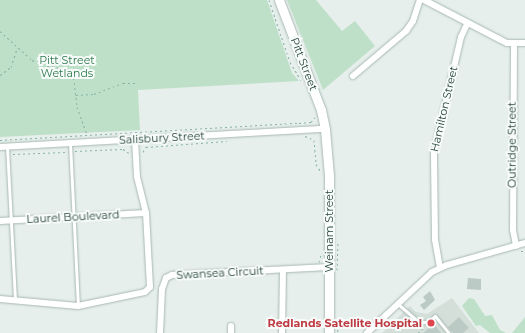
<!DOCTYPE html>
<style>
body{margin:0}
#map{position:relative;width:525px;height:333px;overflow:hidden;background:#e6efeb;font-family:Montserrat,sans-serif}
div>[style]{position:absolute}
[style*='--x']{left:calc(var(--x)*1px);top:calc(var(--y)*1px);width:calc(var(--w)*1px);rotate:calc(var(--a)*1deg)}
.built>*{inset:0;background:#d4dfda}
.green>*{inset:0;background:#bfe0c8}
.building>*{inset:0;background:#bbcac4}
.path>*{height:1px;margin-top:-0.5px;transform-origin:0;background:repeating-linear-gradient(90deg,#86b3a5 0 2px,transparent 0 5px)}
.roads{filter:drop-shadow(0 0 1px #a8b8b2) drop-shadow(0 0 1px #a8b8b2)}
.lane>*{height:3px;margin:-1.5px;padding:0 1.5px;transform-origin:1.5px;border-radius:1.5px;background:#fff}
.street>*{height:6px;margin:-3px;padding:0 3px;transform-origin:3px;border-radius:3px;background:#fff}
.secondary>*{height:9px;margin:-4.5px;padding:0 4.5px;transform-origin:4.5px;border-radius:4.5px;background:#fff}
.dots>*{width:11px;height:11px;translate:-50% -50%;box-sizing:border-box;border:2px solid #f7fbf9;border-radius:50%}
span{translate:-50% -50%;white-space:nowrap;text-align:center;line-height:1.15;-webkit-text-stroke:4px #f7fbf9;paint-order:stroke}
.park-label{font-size:11px;color:#2d7a4b}
.street-label{font-size:11px;color:#24423a}
.health-label{font-size:11px;color:#be3a42;font-weight:700}
.right{translate:-100% -50%;text-align:right}
</style>
<div id="map">
<div class="built">
<div style="clip-path:polygon(452px 298px,479px 333px,382px 333px,410px 306px,416px 312px,427px 314px)"></div>
</div>
<div class="green">
<div style="clip-path:polygon(0 0,267px 0,292px 73px,299px 81px,138px 90px,140px 130px,0 137px)"></div>
<div style="clip-path:polygon(287px 0,316px 0,342px 31px,355px 21px,375px 46px,323px 90px)"></div>
<div style="clip-path:polygon(469px 298px,474px 299px,485px 316px,492px 315px,500px 330px,506px 333px,490px 333px,480px 325px,476px 326px,462px 306px)"></div>
<div style="clip-path:polygon(525px 317px,525px 333px,512px 333px)"></div>
</div>
<div class="building">
<div style="clip-path:polygon(468px 278px,481px 279px,481px 290px,467px 289px)"></div>
<div style="clip-path:polygon(430px 291px,435px 300px,424px 310px,420px 305px,426px 301px,423px 297px)"></div>
<div style="clip-path:polygon(459px 317px,469px 328px,463px 333px,453px 333px,448px 327px)"></div>
<div style="clip-path:polygon(434px 324px,441px 333px,423px 333px)"></div>
</div>
<div class="path">
<div style="--x:269;--y:0;--w:65;--a:71.3"></div>
<div style="--x:290;--y:62;--w:21;--a:59"></div>
<div style="--x:0;--y:31;--w:43;--a:42.2"></div>
<div style="--x:32;--y:60;--w:11;--a:27"></div>
<div style="--x:42;--y:65;--w:26;--a:9"></div>
<div style="--x:68;--y:69;--w:6;--a:39"></div>
<div style="--x:73;--y:73;--w:34;--a:83"></div>
<div style="--x:77;--y:107;--w:29;--a:70"></div>
<div style="--x:0;--y:75;--w:14;--a:-36"></div>
<div style="--x:11;--y:67;--w:20;--a:-72"></div>
<div style="--x:76;--y:95;--w:18;--a:-3"></div>
<div style="--x:94;--y:94;--w:31;--a:-21"></div>
<div style="--x:123;--y:83;--w:13;--a:0"></div>
<div style="--x:305;--y:136;--w:10;--a:24"></div>
<div style="--x:314;--y:140;--w:24;--a:85"></div>
<div style="--x:316;--y:164;--w:9;--a:58"></div>
<div style="--x:0;--y:140;--w:299;--a:-3.3"></div>
<div style="--x:299;--y:123;--w:12;--a:-5"></div>
<div style="--x:311;--y:122;--w:6;--a:-51"></div>
<div style="--x:75;--y:151;--w:48;--a:-2.4"></div>
<div style="--x:123;--y:149;--w:7;--a:34"></div>
<div style="--x:143;--y:152;--w:6;--a:-59"></div>
<div style="--x:146;--y:147;--w:81;--a:-4.2"></div>
<div style="--x:13;--y:154;--w:53;--a:-2.2"></div>
<div style="--x:521;--y:251;--w:4;--a:0"></div>
<div style="--x:319;--y:262;--w:8;--a:-76"></div>
<div style="--x:337;--y:270;--w:29;--a:-88"></div>
<div style="--x:337;--y:320;--w:13;--a:86"></div>
<div style="--x:418;--y:333;--w:7;--a:-45"></div>
</div>
<div class="roads">
<div class="lane">
<div style="--x:70;--y:143;--w:162;--a:87.2"></div>
<div style="--x:7;--y:147;--w:154;--a:87"></div>
<div style="--x:398;--y:304;--w:28;--a:41"></div>
<div style="--x:419;--y:322;--w:9;--a:0"></div>
<div style="--x:428;--y:322;--w:9;--a:-41"></div>
<div style="--x:435;--y:316;--w:22;--a:51"></div>
</div>
<div class="street">
<div style="--x:424;--y:0;--w:85;--a:27.5"></div>
<div style="--x:499;--y:39;--w:9;--a:27"></div>
<div style="--x:507;--y:43;--w:18;--a:0"></div>
<div style="--x:514;--y:44;--w:186;--a:90.3"></div>
<div style="--x:513;--y:230;--w:16;--a:79"></div>
<div style="--x:353;--y:76;--w:70;--a:-40.3"></div>
<div style="--x:406;--y:31;--w:12;--a:-55"></div>
<div style="--x:413;--y:21;--w:22;--a:-72"></div>
<div style="--x:0;--y:147;--w:325;--a:-3.2"></div>
<div style="--x:0;--y:221;--w:146;--a:-3.1"></div>
<div style="--x:440;--y:268;--w:28;--a:-100"></div>
<div style="--x:435;--y:240;--w:87;--a:-90.7"></div>
<div style="--x:434;--y:153;--w:119;--a:-76.9"></div>
<div style="--x:461;--y:37;--w:14;--a:-65"></div>
<div style="--x:0;--y:299;--w:78;--a:5.1"></div>
<div style="--x:78;--y:306;--w:68;--a:-11.8"></div>
<div style="--x:145;--y:292;--w:7;--a:-45"></div>
<div style="--x:150;--y:287;--w:74;--a:-93.1"></div>
<div style="--x:146;--y:213;--w:37;--a:-104"></div>
<div style="--x:137;--y:177;--w:38;--a:-93"></div>
<div style="--x:231;--y:326;--w:7;--a:90"></div>
<div style="--x:160;--y:333;--w:44;--a:-87.4"></div>
<div style="--x:162;--y:289;--w:12;--a:-70"></div>
<div style="--x:166;--y:278;--w:7;--a:-27"></div>
<div style="--x:172;--y:275;--w:157;--a:-2.9"></div>
<div style="--x:282;--y:333;--w:63;--a:-89.1"></div>
<div style="--x:367;--y:333;--w:89;--a:-43.2"></div>
<div style="--x:432;--y:272;--w:17;--a:-25"></div>
<div style="--x:447;--y:265;--w:81;--a:-15.8"></div>
</div>
<div class="secondary">
<div style="--x:279;--y:0;--w:118;--a:69.1"></div>
<div style="--x:321;--y:110;--w:19;--a:78"></div>
<div style="--x:325;--y:129;--w:47;--a:85.1"></div>
<div style="--x:329;--y:176;--w:157;--a:90"></div>
</div>
</div>
<div class="dots">
<div style="left:431px;top:323px;background:#e0444e"></div>
</div>
<div class="park-label">
<span style="left:67px;top:67px">Pitt Street<br>Wetlands</span>
</div>
<div class="street-label">
<span style="left:304px;top:64px;rotate:69deg">Pitt Street</span>
<span style="left:444px;top:109px;rotate:-77deg">Hamilton Street</span>
<span style="left:162px;top:138px;rotate:-3deg">Salisbury Street</span>
<span style="left:512px;top:145px;rotate:-90deg">Outridge Street</span>
<span style="left:73px;top:217px;rotate:-3deg">Laurel Boulevard</span>
<span style="left:329px;top:231px;rotate:-90deg">Weinam Street</span>
<span style="left:220px;top:273px;rotate:-3deg">Swansea Circuit</span>
</div>
<div class="health-label">
<span class="right" style="left:422px;top:323px">Redlands Satellite Hospital</span>
</div>
</div>
